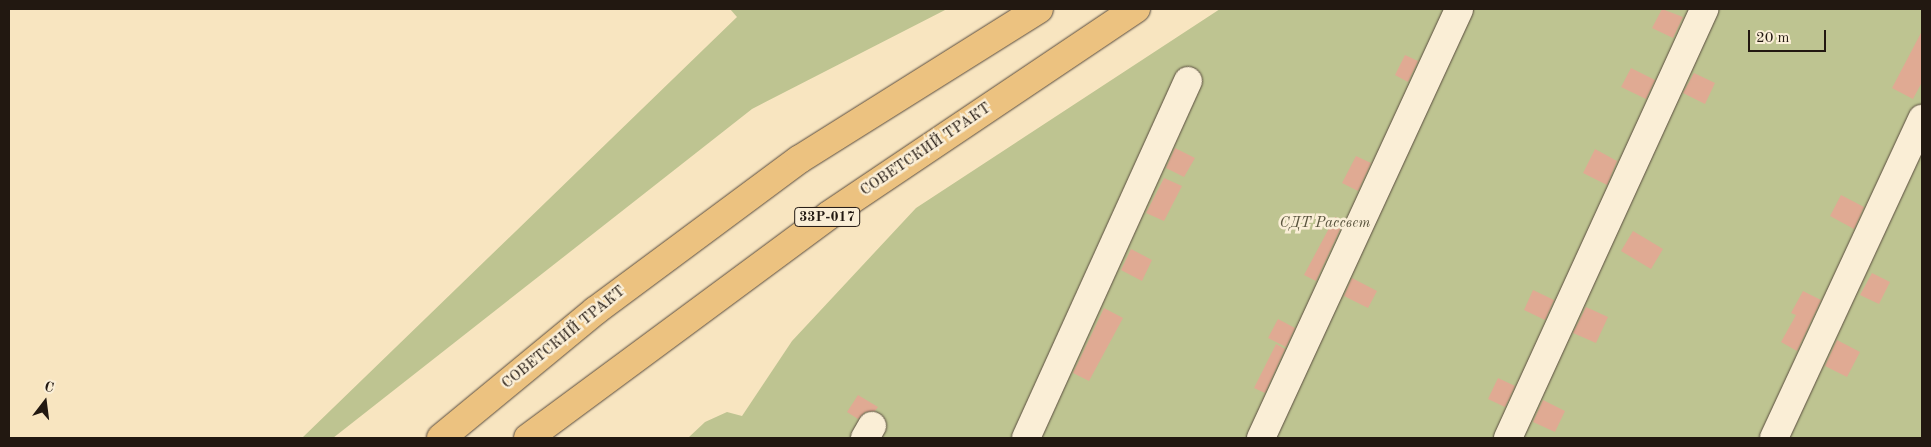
<!DOCTYPE html>
<meta charset="utf-8">
<style>
body{margin:0}
#map{position:relative;width:1931px;height:447px;overflow:hidden;background:#f8e5c0;font-family:"Old Standard TT",serif}
div>[style]{position:absolute}
[style*='--x']{left:calc(var(--x)*1px);top:calc(var(--y)*1px);width:calc(var(--w)*1px);rotate:calc(var(--a)*1deg)}
.green>*{inset:0;background:#bec491}
.building>*{inset:0;background:#e0aa93}
.roads{filter:drop-shadow(0 0 1px #584b3d) drop-shadow(0 0 1px #584b3d)}
.minor>*{height:28px;margin:-14px;padding:0 14px;transform-origin:14px;border-radius:14px;background:#faeed6}
.highway>*{height:28px;margin:-14px;padding:0 14px;transform-origin:14px;border-radius:14px;background:#ecc280}
span{translate:-50% -50%;white-space:nowrap;text-align:center;line-height:1.15;-webkit-text-stroke:5px #faeed6;paint-order:stroke}
.shield-label span{padding:1px 4px;background:#faeed6;border:1px solid;border-radius:4px;-webkit-text-stroke-width:0}
.shield-label{font-size:14px;color:#221811;font-weight:700}
.street-label{font-size:15px;color:#221811}
.park-label{font-size:15px;color:#59543e;font-style:italic}
.frame{position:absolute;inset:0;border:10px solid #221811;pointer-events:none}
.north{position:absolute;left:20px;top:377px;width:50px;height:50px;-webkit-text-stroke:4px #faeed6;paint-order:stroke;rotate:15deg;font-size:14px;font-weight:700;line-height:20px;text-align:center;color:#221811}
.north::after{content:'';display:block;margin:auto;width:18px;height:22px;background:#221811;clip-path:polygon(50% 0,100% 100%,50% 72%,0 100%)}
.scale{position:absolute;left:1748px;top:30px;width:78px;height:22px;box-sizing:border-box;border:2px solid #221811;border-top:0;padding-left:6px;font-size:15px;line-height:18px;white-space:nowrap;color:#221811;-webkit-text-stroke:4px #faeed6;paint-order:stroke}
</style>
<div id="map">
<div class="green">
<div style="clip-path:polygon(730px 9px,947px 9px,752px 109px,333px 438px,302px 438px,737px 17px)"></div>
<div style="clip-path:polygon(1220px 9px,1922px 9px,1922px 438px,688px 438px,705px 422px,727px 412px,742px 416px,792px 341px,916px 208px)"></div>
</div>
<div class="building">
<div style="clip-path:polygon(1662px 9px,1683px 17px,1673px 38px,1652px 28px)"></div>
<div style="clip-path:polygon(1922px 31px,1922px 82px,1913px 99px,1892px 88px)"></div>
<div style="clip-path:polygon(1405px 55px,1418px 61px,1408px 82px,1395px 75px)"></div>
<div style="clip-path:polygon(1631px 68px,1655px 80px,1646px 99px,1621px 87px)"></div>
<div style="clip-path:polygon(1694px 73px,1715px 83px,1705px 104px,1683px 93px)"></div>
<div style="clip-path:polygon(1175px 148px,1195px 158px,1184px 177px,1166px 168px)"></div>
<div style="clip-path:polygon(1595px 149px,1617px 161px,1607px 185px,1583px 173px)"></div>
<div style="clip-path:polygon(1356px 156px,1371px 163px,1358px 191px,1342px 183px)"></div>
<div style="clip-path:polygon(1164px 178px,1182px 186px,1164px 221px,1146px 213px)"></div>
<div style="clip-path:polygon(1841px 195px,1864px 207px,1854px 229px,1830px 216px)"></div>
<div style="clip-path:polygon(1335px 217px,1344px 221px,1316px 281px,1304px 275px)"></div>
<div style="clip-path:polygon(1633px 231px,1663px 249px,1651px 269px,1621px 251px)"></div>
<div style="clip-path:polygon(1131px 249px,1152px 260px,1142px 281px,1121px 270px)"></div>
<div style="clip-path:polygon(1872px 273px,1890px 282px,1879px 304px,1860px 295px)"></div>
<div style="clip-path:polygon(1352px 278px,1377px 291px,1368px 308px,1344px 296px)"></div>
<div style="clip-path:polygon(1533px 290px,1554px 300px,1545px 320px,1524px 310px)"></div>
<div style="clip-path:polygon(1803px 291px,1821px 300px,1797px 351px,1781px 342px,1796px 315px,1791px 313px)"></div>
<div style="clip-path:polygon(1586px 307px,1608px 317px,1596px 343px,1573px 333px)"></div>
<div style="clip-path:polygon(1104px 308px,1123px 318px,1089px 381px,1073px 373px)"></div>
<div style="clip-path:polygon(1278px 319px,1295px 328px,1286px 347px,1268px 338px)"></div>
<div style="clip-path:polygon(1837px 340px,1860px 352px,1847px 377px,1825px 366px)"></div>
<div style="clip-path:polygon(1276px 344px,1285px 349px,1265px 393px,1254px 388px)"></div>
<div style="clip-path:polygon(1498px 378px,1515px 386px,1505px 407px,1488px 399px)"></div>
<div style="clip-path:polygon(858px 395px,878px 407px,875px 411px,865px 412px,858px 419px,847px 412px)"></div>
<div style="clip-path:polygon(1543px 400px,1565px 411px,1555px 432px,1533px 422px)"></div>
</div>
<div class="roads">
<div class="minor">
<div style="--x:865;--y:438;--w:14;--a:-60"></div>
<div style="--x:1026;--y:438;--w:392;--a:-65.6"></div>
<div style="--x:1261;--y:438;--w:472;--a:-65.2"></div>
<div style="--x:1508;--y:438;--w:472;--a:-65.4"></div>
<div style="--x:1774;--y:438;--w:352;--a:-65.1"></div>
</div>
<div class="highway">
<div style="--x:441;--y:438;--w:200;--a:-39.5"></div>
<div style="--x:595;--y:311;--w:255;--a:-36.6"></div>
<div style="--x:800;--y:159;--w:282;--a:-32.1"></div>
<div style="--x:528;--y:438;--w:375;--a:-36.5"></div>
<div style="--x:829;--y:215;--w:370;--a:-33.9"></div>
</div>
</div>
<div class="shield-label">
<span style="left:827px;top:217px">33Р-017</span>
</div>
<div class="street-label">
<span style="left:926px;top:150px;rotate:-34deg">СОВЕТСКИЙ ТРАКТ</span>
<span style="left:564px;top:338px;rotate:-39deg">СОВЕТСКИЙ ТРАКТ</span>
</div>
<div class="park-label">
<span style="left:1325px;top:224px">СДТ Рассвет</span>
</div>
<div class="frame"></div>
<div class="north">С</div>
<div class="scale">20 m</div>
</div>
